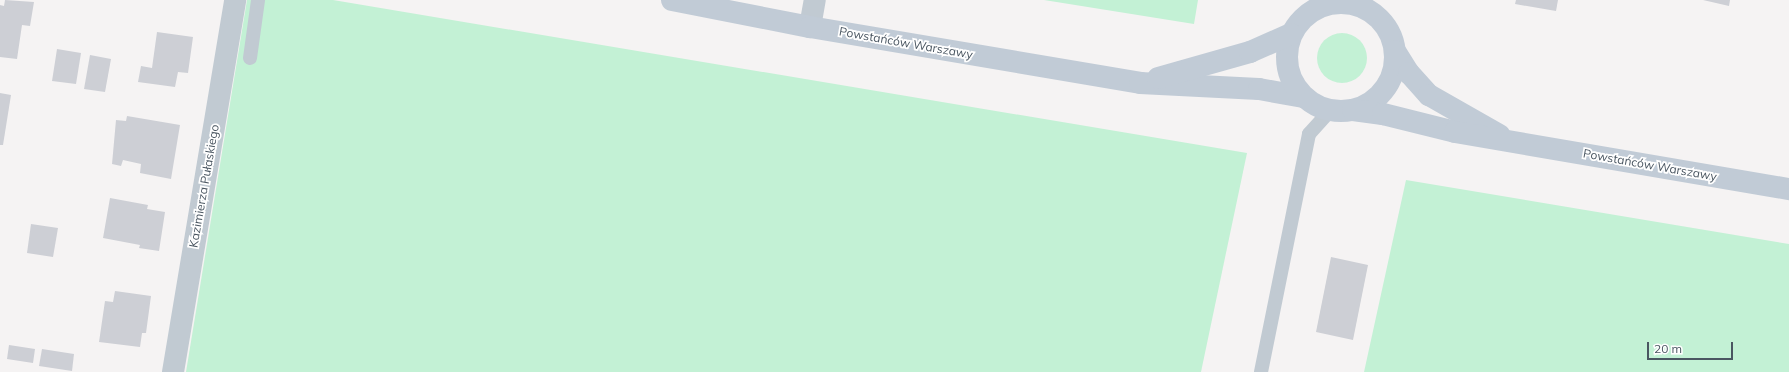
<!DOCTYPE html>
<meta charset="utf-8">
<style>
body{margin:0}
#map{position:relative;width:1789px;height:372px;overflow:hidden;background:#f5f3f3;font-family:Mulish,sans-serif}
div>[style]{position:absolute}
[style*='--x']{left:calc(var(--x)*1px);top:calc(var(--y)*1px);width:calc(var(--w)*1px);rotate:calc(var(--a)*1deg)}
.green>*{inset:0;background:#c3f1d5}
.round{border-radius:50%}
.building>*{inset:0;background:#cdcfd5}
.lane>*{height:14px;margin:-7px;padding:0 7px;transform-origin:7px;border-radius:7px;background:#c1cad2}
.street>*{height:22px;margin:-11px;padding:0 11px;transform-origin:11px;border-radius:11px;background:#c1cad2}
.secondary>*{height:22px;margin:-11px;padding:0 11px;transform-origin:11px;border-radius:11px;background:#c1cbd6}
.secondary>.ring{margin:-11px;padding:0;box-sizing:content-box;background:none;border:22px solid #c1cbd6;border-radius:50%}
span{translate:-50% -50%;white-space:nowrap;text-align:center;line-height:1.15;-webkit-text-stroke:3.5px #fff;paint-order:stroke}
.street-label{font-size:12px;color:#4a5661}
.scale{position:absolute;left:1647px;top:342px;width:86px;height:18px;box-sizing:border-box;border:2px solid #4a5661;border-top:0;padding-left:5px;font-size:12px;line-height:14px;white-space:nowrap;color:#4a5661;-webkit-text-stroke:3px #fff;paint-order:stroke}
</style>
<div id="map">
<div class="green">
<div style="clip-path:polygon(247px 0,333px 0,1247px 153px,1201px 372px,186px 372px)"></div>
<div style="clip-path:polygon(1044px 0,1198px 0,1194px 24px)"></div>
<div class="round" style="left:1317px;top:33px;width:50px;height:50px"></div>
<div style="clip-path:polygon(1406px 180px,1789px 244px,1789px 372px,1364px 372px)"></div>
</div>
<div class="building">
<div style="clip-path:polygon(5px 0,34px 2px,30px 26px,22px 25px,17px 59px,0 57px,0 5px,4px 6px)"></div>
<div style="clip-path:polygon(1516px 0,1558px 0,1556px 11px,1515px 4px)"></div>
<div style="clip-path:polygon(1703px 0,1730px 0,1729px 6px)"></div>
<div style="clip-path:polygon(157px 32px,193px 37px,188px 73px,178px 72px,175px 87px,138px 82px,141px 66px,152px 68px)"></div>
<div style="clip-path:polygon(57px 49px,81px 53px,76px 84px,52px 81px)"></div>
<div style="clip-path:polygon(90px 55px,111px 59px,105px 92px,84px 89px)"></div>
<div style="clip-path:polygon(0 93px,11px 95px,3px 145px,0 145px)"></div>
<div style="clip-path:polygon(127px 116px,180px 125px,171px 179px,140px 173px,141px 164px,123px 160px,121px 166px,112px 164px,116px 120px,126px 121px)"></div>
<div style="clip-path:polygon(110px 198px,148px 205px,147px 209px,165px 212px,159px 251px,139px 248px,140px 245px,103px 238px)"></div>
<div style="clip-path:polygon(31px 224px,58px 228px,53px 257px,27px 253px)"></div>
<div style="clip-path:polygon(1331px 257px,1368px 265px,1353px 340px,1316px 332px)"></div>
<div style="clip-path:polygon(115px 291px,151px 296px,146px 333px,142px 333px,140px 347px,99px 342px,105px 301px,113px 302px)"></div>
<div style="clip-path:polygon(9px 345px,35px 349px,33px 363px,7px 359px)"></div>
<div style="clip-path:polygon(42px 349px,74px 354px,72px 371px,39px 366px)"></div>
</div>
<div class="lane">
<div style="--x:250;--y:58;--w:59;--a:-82.1"></div>
<div style="--x:1261;--y:372;--w:243;--a:-78.6"></div>
<div style="--x:1309;--y:134;--w:31;--a:-48"></div>
</div>
<div class="street">
<div style="--x:810;--y:27;--w:27;--a:-80"></div>
<div style="--x:173;--y:372;--w:377;--a:-80.5"></div>
</div>
<div class="secondary">
<div style="--x:672;--y:0;--w:141;--a:11.1"></div>
<div style="--x:810;--y:27;--w:335;--a:9.6"></div>
<div style="--x:1140;--y:83;--w:119;--a:2.9"></div>
<div style="--x:1259;--y:89;--w:45;--a:10.3"></div>
<div class="ring" style="left:1287px;top:3px;width:86px;height:86px"></div>
<div style="--x:1395;--y:51;--w:26;--a:58"></div>
<div style="--x:1409;--y:73;--w:30;--a:48"></div>
<div style="--x:1429;--y:95;--w:81;--a:29.7"></div>
<div style="--x:1158;--y:78;--w:96;--a:-15.8"></div>
<div style="--x:1250;--y:52;--w:45;--a:-23.7"></div>
<div style="--x:1353;--y:110;--w:30;--a:8"></div>
<div style="--x:1383;--y:114;--w:74;--a:14"></div>
<div style="--x:1455;--y:132;--w:339;--a:9.7"></div>
</div>
<div class="street-label">
<span style="left:906px;top:43px;rotate:10deg">Powstańców Warszawy</span>
<span style="left:1650px;top:165px;rotate:10deg">Powstańców Warszawy</span>
<span style="left:204px;top:186px;rotate:-80deg">Kazimierza Pułaskiego</span>
</div>
<div class="scale">20 m</div>
</div>
